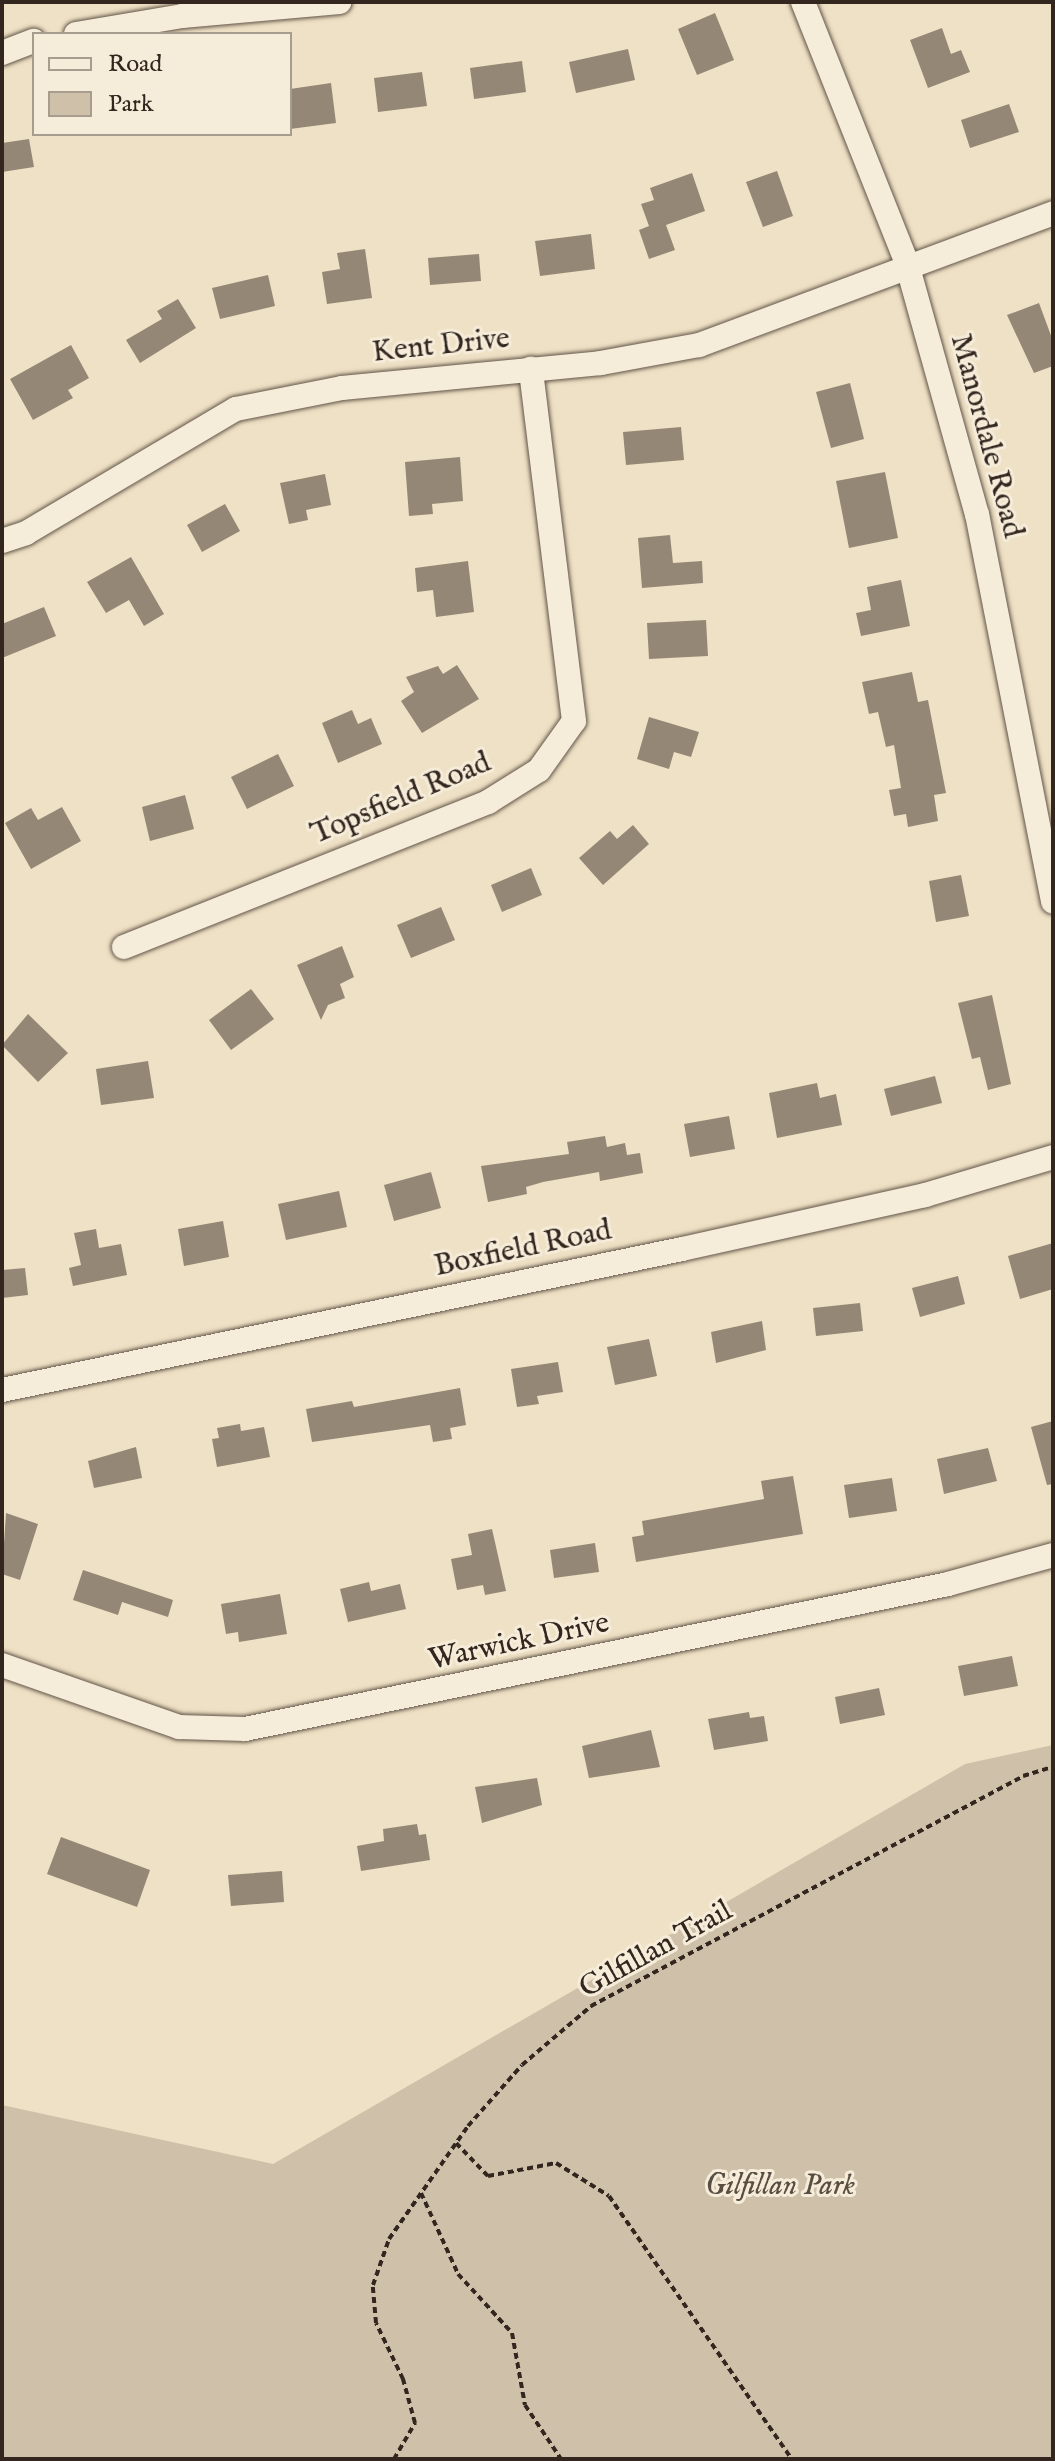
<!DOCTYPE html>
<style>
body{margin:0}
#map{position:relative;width:1055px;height:2461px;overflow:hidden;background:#efe1c5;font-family:"IM FELL English",serif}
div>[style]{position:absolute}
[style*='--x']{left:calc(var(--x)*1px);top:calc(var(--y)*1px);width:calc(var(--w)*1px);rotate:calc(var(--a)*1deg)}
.green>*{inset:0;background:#cfc1a9}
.building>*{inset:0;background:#958775}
.path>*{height:4px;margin-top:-2px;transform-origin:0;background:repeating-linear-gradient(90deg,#33261f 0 6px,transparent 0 10px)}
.roads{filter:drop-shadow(0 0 2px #625548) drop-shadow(0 0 2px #625548)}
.minor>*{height:24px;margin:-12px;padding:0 12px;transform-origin:12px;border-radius:12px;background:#f5ecd9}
span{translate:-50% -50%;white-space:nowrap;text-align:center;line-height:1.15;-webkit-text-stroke:6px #f5ecd9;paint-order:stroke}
.street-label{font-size:30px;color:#33261f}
.park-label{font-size:30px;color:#5a4d42;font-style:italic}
.frame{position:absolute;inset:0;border:4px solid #33261f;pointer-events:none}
.legend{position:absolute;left:32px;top:32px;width:260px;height:104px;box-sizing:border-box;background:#f5ecd9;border:2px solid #a79d8f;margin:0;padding:10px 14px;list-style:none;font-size:24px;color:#33261f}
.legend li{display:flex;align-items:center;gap:16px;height:40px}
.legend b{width:40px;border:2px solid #a79d8f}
</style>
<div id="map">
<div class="green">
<div style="clip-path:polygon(1053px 1745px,1053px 2459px,2px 2459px,2px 2105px,273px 2164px,965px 1764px)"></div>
</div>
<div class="building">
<div style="clip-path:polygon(715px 13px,734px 60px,697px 75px,678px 29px)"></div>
<div style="clip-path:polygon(942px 28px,951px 54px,961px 50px,970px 72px,928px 88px,910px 40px)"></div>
<div style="clip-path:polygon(628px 49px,635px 80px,576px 93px,569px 62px)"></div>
<div style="clip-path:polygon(522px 61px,526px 92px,474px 99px,470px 68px)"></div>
<div style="clip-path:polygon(422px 72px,427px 106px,378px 112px,374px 78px)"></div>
<div style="clip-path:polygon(331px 83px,336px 123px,290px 129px,290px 89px)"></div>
<div style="clip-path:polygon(1009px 104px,1019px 132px,970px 148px,961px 120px)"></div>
<div style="clip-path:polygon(29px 139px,34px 167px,2px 172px,2px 143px)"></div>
<div style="clip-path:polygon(777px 171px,793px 216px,763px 227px,746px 182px)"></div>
<div style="clip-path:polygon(692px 173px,705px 211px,666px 225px,675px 250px,649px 259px,639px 230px,649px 226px,641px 204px,654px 200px,650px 188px)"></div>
<div style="clip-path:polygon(591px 234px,595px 269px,540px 276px,535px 241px)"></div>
<div style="clip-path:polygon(365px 249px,372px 298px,327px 304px,322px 272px,340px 269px,337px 253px)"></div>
<div style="clip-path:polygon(479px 254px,481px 281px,430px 285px,428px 258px)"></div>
<div style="clip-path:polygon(268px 275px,275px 306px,220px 319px,212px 288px)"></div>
<div style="clip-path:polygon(178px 299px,196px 328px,140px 363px,126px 340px,162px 319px,157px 311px)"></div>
<div style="clip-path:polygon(1039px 303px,1053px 341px,1053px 366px,1034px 373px,1007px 315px)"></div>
<div style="clip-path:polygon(71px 345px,89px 378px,68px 390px,73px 398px,33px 420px,10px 379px)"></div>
<div style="clip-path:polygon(850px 383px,864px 439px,831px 448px,816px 392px)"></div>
<div style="clip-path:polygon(681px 427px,684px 460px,626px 465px,623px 432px)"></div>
<div style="clip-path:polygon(460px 457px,463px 501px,432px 504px,433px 514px,409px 516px,405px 462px)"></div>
<div style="clip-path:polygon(885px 472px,898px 538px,849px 548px,836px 481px)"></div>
<div style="clip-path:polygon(325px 474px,331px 505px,306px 510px,308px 520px,289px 524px,280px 483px)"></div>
<div style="clip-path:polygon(225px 504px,240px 531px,202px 552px,187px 525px)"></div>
<div style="clip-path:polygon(670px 535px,673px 563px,702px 561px,703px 583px,642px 588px,638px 538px)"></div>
<div style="clip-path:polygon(131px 557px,164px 614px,144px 626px,129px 600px,106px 613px,87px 582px)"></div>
<div style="clip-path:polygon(468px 561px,474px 612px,436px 617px,433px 590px,417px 592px,415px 568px)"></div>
<div style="clip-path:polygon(901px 580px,910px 626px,861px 636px,856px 613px,871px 610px,867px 587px)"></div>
<div style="clip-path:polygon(44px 607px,56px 636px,2px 658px,2px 624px)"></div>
<div style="clip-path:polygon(706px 620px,708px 656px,649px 659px,647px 623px)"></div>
<div style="clip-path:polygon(457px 665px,479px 699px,422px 733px,401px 701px,414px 692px,406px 677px,438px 666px,443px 674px)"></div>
<div style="clip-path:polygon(912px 672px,918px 702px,928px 700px,946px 793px,934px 795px,938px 821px,908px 827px,906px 814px,894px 816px,889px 790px,901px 788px,894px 745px,886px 747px,878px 712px,869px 714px,862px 682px)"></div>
<div style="clip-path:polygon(352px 710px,358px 724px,371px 718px,382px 744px,338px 763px,322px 723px)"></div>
<div style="clip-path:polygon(649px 717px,699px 732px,691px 757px,674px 752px,669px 769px,637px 759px)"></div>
<div style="clip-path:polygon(278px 754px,294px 786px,247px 809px,231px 777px)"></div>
<div style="clip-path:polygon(185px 795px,194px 829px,150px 841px,142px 807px)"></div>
<div style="clip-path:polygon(62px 807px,81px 841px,31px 869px,5px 823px,31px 808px,38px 820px)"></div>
<div style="clip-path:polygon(633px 825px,649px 844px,603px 885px,579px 858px,610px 831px,617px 839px)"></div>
<div style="clip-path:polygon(531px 868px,542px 895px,502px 912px,491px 885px)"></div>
<div style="clip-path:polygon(961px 875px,969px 916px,936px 922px,929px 881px)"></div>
<div style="clip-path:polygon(441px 907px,455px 940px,411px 958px,397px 925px)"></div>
<div style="clip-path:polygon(342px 946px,354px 977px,340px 984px,345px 998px,328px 1005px,321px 1020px,297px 965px)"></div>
<div style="clip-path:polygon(251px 989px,274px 1019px,231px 1050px,209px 1020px)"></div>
<div style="clip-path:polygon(992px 995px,1011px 1084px,988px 1090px,980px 1057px,972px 1059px,958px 1003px)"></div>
<div style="clip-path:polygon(28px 1014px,68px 1053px,38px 1082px,2px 1045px)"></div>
<div style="clip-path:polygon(148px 1061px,154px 1098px,101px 1105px,96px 1069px)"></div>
<div style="clip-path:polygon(935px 1076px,942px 1103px,891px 1116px,884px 1089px)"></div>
<div style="clip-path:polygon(817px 1083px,820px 1098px,836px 1094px,842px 1125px,777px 1138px,769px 1093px)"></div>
<div style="clip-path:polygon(729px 1116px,735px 1149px,690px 1157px,684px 1124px)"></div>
<div style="clip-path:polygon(605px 1136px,607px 1147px,625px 1143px,627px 1155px,640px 1153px,643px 1173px,600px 1181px,599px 1172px,543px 1182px,526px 1187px,527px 1194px,488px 1202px,481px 1166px,569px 1154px,567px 1142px)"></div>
<div style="clip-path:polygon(431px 1172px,441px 1208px,394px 1221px,384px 1185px)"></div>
<div style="clip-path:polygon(339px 1191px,347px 1227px,286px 1240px,278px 1204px)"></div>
<div style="clip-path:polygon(223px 1221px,229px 1257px,184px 1266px,178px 1229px)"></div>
<div style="clip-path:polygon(96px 1229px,99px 1248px,121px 1244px,127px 1275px,73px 1286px,69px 1268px,81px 1265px,74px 1233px)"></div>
<div style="clip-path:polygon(1053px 1243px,1053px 1289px,1020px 1299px,1008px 1256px)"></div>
<div style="clip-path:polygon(25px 1268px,28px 1295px,2px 1298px,2px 1270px)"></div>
<div style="clip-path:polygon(958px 1276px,965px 1304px,920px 1317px,912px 1288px)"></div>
<div style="clip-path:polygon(860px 1303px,863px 1331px,816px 1336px,813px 1308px)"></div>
<div style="clip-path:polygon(762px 1321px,766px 1350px,716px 1363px,711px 1332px)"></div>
<div style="clip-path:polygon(649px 1339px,657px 1376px,615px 1385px,607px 1347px)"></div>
<div style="clip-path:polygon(558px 1362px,563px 1392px,537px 1396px,539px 1404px,517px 1407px,511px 1369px)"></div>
<div style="clip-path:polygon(460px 1388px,466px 1425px,450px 1428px,452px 1439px,433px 1442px,430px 1425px,312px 1442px,306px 1409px,352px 1401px,354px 1407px)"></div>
<div style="clip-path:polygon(1053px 1421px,1053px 1484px,1047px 1485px,1031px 1427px)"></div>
<div style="clip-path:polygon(240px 1424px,241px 1431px,264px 1427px,270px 1457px,217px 1467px,212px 1439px,219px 1438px,217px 1428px)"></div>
<div style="clip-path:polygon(136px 1447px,142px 1478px,94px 1488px,88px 1461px)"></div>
<div style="clip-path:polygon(988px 1448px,997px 1481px,944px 1494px,937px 1459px)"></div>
<div style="clip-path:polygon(793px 1476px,803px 1534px,636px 1562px,632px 1537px,644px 1535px,642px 1521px,764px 1499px,761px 1481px)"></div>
<div style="clip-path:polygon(892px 1478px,897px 1511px,849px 1518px,844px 1485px)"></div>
<div style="clip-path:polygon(6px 1513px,38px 1524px,20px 1580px,2px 1574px)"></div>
<div style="clip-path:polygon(492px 1529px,506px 1591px,485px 1595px,483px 1585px,457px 1590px,451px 1559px,472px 1555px,468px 1534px)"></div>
<div style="clip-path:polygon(595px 1543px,599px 1572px,554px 1578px,550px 1550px)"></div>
<div style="clip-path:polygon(83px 1570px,173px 1600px,168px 1617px,122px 1602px,118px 1615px,73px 1600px)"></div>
<div style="clip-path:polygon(369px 1582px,371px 1591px,400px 1584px,406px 1609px,348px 1622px,340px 1589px)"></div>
<div style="clip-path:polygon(280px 1594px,287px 1634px,239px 1642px,238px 1632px,226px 1634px,221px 1604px)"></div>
<div style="clip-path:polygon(1012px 1656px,1018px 1686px,964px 1696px,958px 1666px)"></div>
<div style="clip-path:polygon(879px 1688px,885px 1715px,840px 1724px,835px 1697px)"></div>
<div style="clip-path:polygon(749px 1712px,750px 1718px,764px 1716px,768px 1741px,714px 1750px,708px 1719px)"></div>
<div style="clip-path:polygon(651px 1730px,660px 1767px,589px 1778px,582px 1746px)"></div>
<div style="clip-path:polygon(537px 1778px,542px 1805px,482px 1823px,475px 1787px)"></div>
<div style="clip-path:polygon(417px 1824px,419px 1835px,426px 1834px,430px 1860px,361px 1871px,357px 1846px,384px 1841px,383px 1829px)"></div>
<div style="clip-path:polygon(61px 1837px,150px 1870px,137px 1907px,47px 1874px)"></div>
<div style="clip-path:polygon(282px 1871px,284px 1902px,231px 1906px,228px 1875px)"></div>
</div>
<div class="path">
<div style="--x:456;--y:2143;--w:46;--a:45.9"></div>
<div style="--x:488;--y:2176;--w:69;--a:-10.8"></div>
<div style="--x:556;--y:2163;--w:62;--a:31.9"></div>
<div style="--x:609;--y:2196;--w:320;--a:55.2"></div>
<div style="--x:421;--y:2193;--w:89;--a:65.4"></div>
<div style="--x:458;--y:2274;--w:80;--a:47.5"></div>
<div style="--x:512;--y:2333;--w:73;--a:79.8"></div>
<div style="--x:525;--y:2405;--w:65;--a:56.3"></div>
<div style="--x:394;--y:2459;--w:42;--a:-59.7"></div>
<div style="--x:415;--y:2423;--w:46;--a:-105.3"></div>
<div style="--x:403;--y:2379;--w:62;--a:-115.7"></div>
<div style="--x:376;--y:2323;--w:38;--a:-95"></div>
<div style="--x:373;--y:2285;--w:49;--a:-70.8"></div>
<div style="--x:389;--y:2239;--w:138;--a:-55"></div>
<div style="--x:468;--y:2126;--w:81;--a:-48.5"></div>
<div style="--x:522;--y:2065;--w:91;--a:-40.5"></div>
<div style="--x:591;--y:2006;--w:489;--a:-28"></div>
<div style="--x:1023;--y:1776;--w:31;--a:-17"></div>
</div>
<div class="roads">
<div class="minor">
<div style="--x:803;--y:2;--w:282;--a:68.3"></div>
<div style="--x:907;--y:264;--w:260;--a:74.4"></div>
<div style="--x:977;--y:514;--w:395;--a:78.9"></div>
<div style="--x:76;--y:34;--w:108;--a:-9.6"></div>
<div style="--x:182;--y:16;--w:158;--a:-5.1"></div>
<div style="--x:2;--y:53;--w:34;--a:-21"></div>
<div style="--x:2;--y:541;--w:25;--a:-18"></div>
<div style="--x:26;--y:533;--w:244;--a:-30.6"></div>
<div style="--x:236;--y:409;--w:108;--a:-11.2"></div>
<div style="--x:342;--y:388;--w:260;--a:-5.5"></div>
<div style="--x:601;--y:363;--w:100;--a:-10.4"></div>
<div style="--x:699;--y:345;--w:378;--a:-20.4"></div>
<div style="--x:124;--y:947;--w:392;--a:-21.7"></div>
<div style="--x:488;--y:802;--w:60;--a:-32.1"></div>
<div style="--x:539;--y:770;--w:60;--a:-54.5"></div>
<div style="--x:574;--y:721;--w:355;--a:-97"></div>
<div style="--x:2;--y:1390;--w:694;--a:-11.71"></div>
<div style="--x:682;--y:1249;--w:249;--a:-12.5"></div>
<div style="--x:925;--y:1195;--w:134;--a:-16.5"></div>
<div style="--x:2;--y:1665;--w:188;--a:19.3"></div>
<div style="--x:179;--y:1727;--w:66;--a:1.7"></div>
<div style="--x:245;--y:1729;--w:718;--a:-11.65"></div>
<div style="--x:948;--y:1584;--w:109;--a:-15.4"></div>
</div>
</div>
<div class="street-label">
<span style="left:441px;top:346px;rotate:-6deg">Kent Drive</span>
<span style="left:986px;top:436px;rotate:75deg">Manordale Road</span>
<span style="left:401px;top:799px;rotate:-23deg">Topsfield Road</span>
<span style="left:523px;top:1249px;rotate:-12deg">Boxfield Road</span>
<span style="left:519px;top:1642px;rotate:-12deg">Warwick Drive</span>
<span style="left:656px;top:1950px;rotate:-29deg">Gilfillan Trail</span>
</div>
<div class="park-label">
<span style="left:780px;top:2186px">Gilfillan Park</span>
</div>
<div class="frame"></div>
<ul class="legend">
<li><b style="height:10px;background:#f5ecd9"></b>Road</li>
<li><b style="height:22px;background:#cfc1a9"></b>Park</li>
</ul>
</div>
